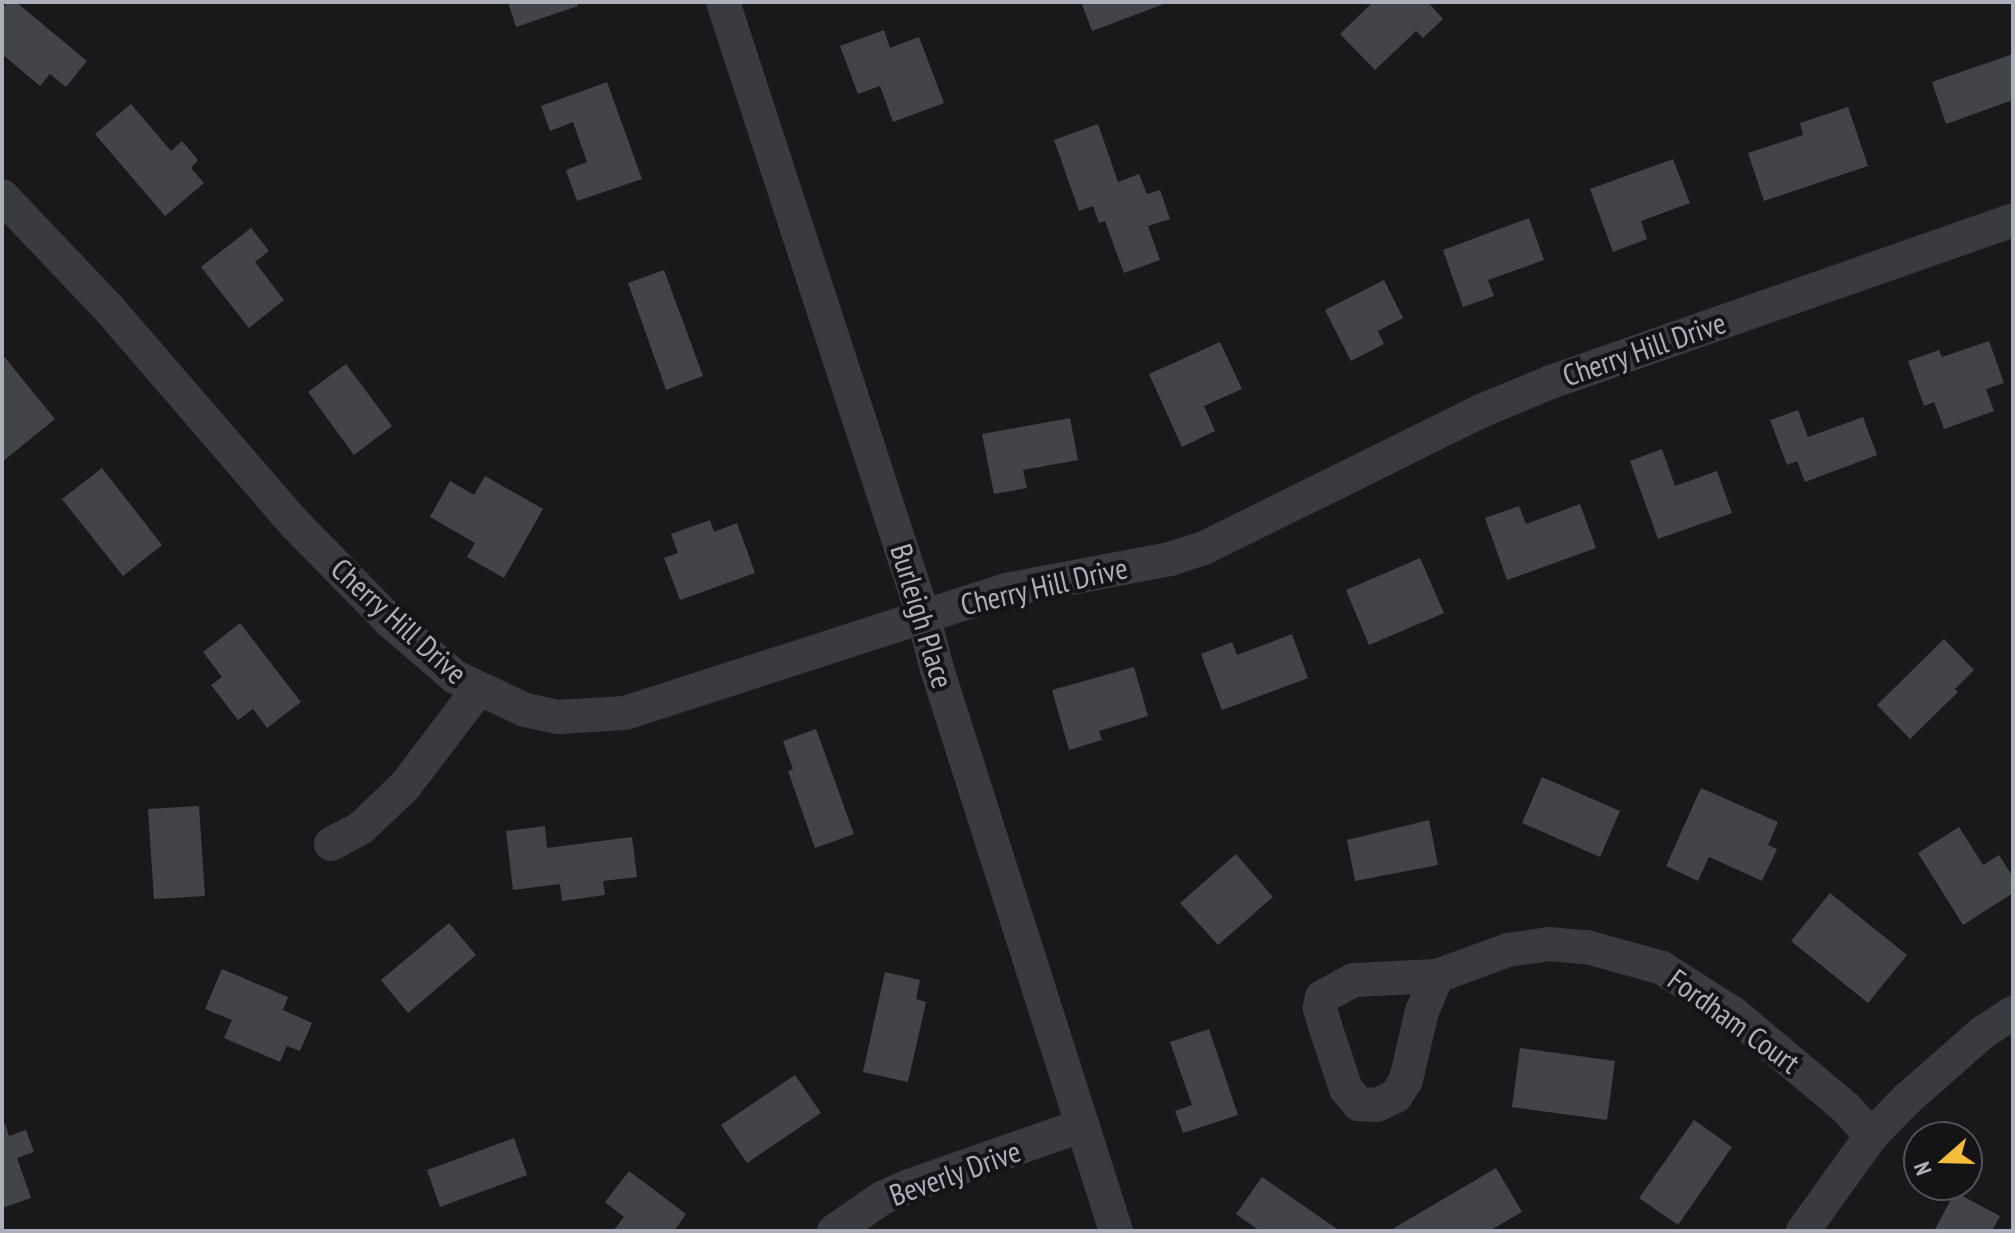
<!DOCTYPE html>
<style>
body{margin:0}
#map{position:relative;width:2015px;height:1233px;overflow:hidden;background:#19191c;font-family:"PT Sans Narrow",sans-serif}
div>[style]{position:absolute}
[style*='--x']{left:calc(var(--x)*1px);top:calc(var(--y)*1px);width:calc(var(--w)*1px);rotate:calc(var(--a)*1deg)}
.building>*{inset:0;background:#434449}
.minor>*{height:34px;margin:-17px;padding:0 17px;transform-origin:17px;border-radius:17px;background:#3a3b41}
span{translate:-50% -50%;white-space:nowrap;text-align:center;line-height:1.15;-webkit-text-stroke:8px #141417;paint-order:stroke}
.street-label{font-size:30px;color:#acb0bb}
.frame{position:absolute;inset:0;border:4px solid #acb0bb;pointer-events:none}
.north{position:absolute;left:1903px;top:1121px;width:80px;height:80px;box-sizing:border-box;background:#141417;border:2px solid #515259;border-radius:50%;rotate:250deg;font-size:22px;font-weight:700;line-height:32px;text-align:center;color:#acb0bb}
.north::after{content:'';display:block;margin:auto;width:28px;height:36px;background:#f3bc3a;clip-path:polygon(50% 0,100% 100%,50% 72%,0 100%)}
</style>
<div id="map">
<div class="building">
<div style="clip-path:polygon(8px 2px,16px 2px,87px 61px,66px 87px,50px 74px,40px 86px,2px 54px,2px 9px)"></div>
<div style="clip-path:polygon(508px 2px,578px 2px,578px 6px,516px 27px)"></div>
<div style="clip-path:polygon(1081px 2px,1163px 2px,1164px 4px,1092px 31px)"></div>
<div style="clip-path:polygon(1373px 2px,1428px 2px,1443px 19px,1423px 38px,1416px 31px,1375px 70px,1340px 34px)"></div>
<div style="clip-path:polygon(884px 30px,890px 48px,919px 37px,944px 103px,893px 122px,880px 86px,858px 94px,840px 46px)"></div>
<div style="clip-path:polygon(2013px 54px,2013px 100px,1946px 124px,1932px 82px)"></div>
<div style="clip-path:polygon(607px 82px,642px 179px,577px 201px,566px 170px,587px 162px,573px 122px,550px 131px,541px 106px)"></div>
<div style="clip-path:polygon(131px 104px,171px 151px,182px 141px,198px 160px,191px 168px,204px 183px,165px 216px,95px 134px)"></div>
<div style="clip-path:polygon(1848px 107px,1868px 166px,1764px 201px,1748px 153px,1803px 135px,1800px 123px)"></div>
<div style="clip-path:polygon(1098px 124px,1118px 182px,1139px 174px,1147px 194px,1160px 190px,1170px 219px,1148px 226px,1160px 260px,1124px 273px,1105px 221px,1099px 223px,1093px 206px,1079px 211px,1054px 140px)"></div>
<div style="clip-path:polygon(1673px 159px,1690px 203px,1641px 221px,1647px 239px,1613px 252px,1590px 189px)"></div>
<div style="clip-path:polygon(1529px 218px,1544px 260px,1488px 280px,1494px 296px,1463px 307px,1443px 250px)"></div>
<div style="clip-path:polygon(251px 228px,269px 251px,255px 262px,284px 300px,249px 328px,201px 267px)"></div>
<div style="clip-path:polygon(664px 270px,703px 376px,666px 390px,628px 283px)"></div>
<div style="clip-path:polygon(1384px 280px,1403px 318px,1378px 331px,1384px 344px,1351px 361px,1325px 310px)"></div>
<div style="clip-path:polygon(1989px 341px,2004px 383px,1986px 389px,1994px 411px,1944px 429px,1934px 402px,1924px 406px,1908px 361px,1939px 350px,1942px 357px)"></div>
<div style="clip-path:polygon(1220px 342px,1242px 389px,1204px 406px,1215px 431px,1182px 447px,1149px 374px)"></div>
<div style="clip-path:polygon(2px 354px,55px 419px,2px 462px)"></div>
<div style="clip-path:polygon(346px 364px,392px 426px,354px 455px,308px 392px)"></div>
<div style="clip-path:polygon(1798px 410px,1808px 437px,1863px 417px,1877px 455px,1805px 482px,1797px 461px,1787px 465px,1770px 420px)"></div>
<div style="clip-path:polygon(1070px 418px,1078px 460px,1023px 470px,1027px 488px,994px 494px,982px 434px)"></div>
<div style="clip-path:polygon(1662px 449px,1675px 486px,1717px 471px,1732px 513px,1658px 539px,1630px 461px)"></div>
<div style="clip-path:polygon(102px 468px,162px 545px,123px 576px,62px 499px)"></div>
<div style="clip-path:polygon(485px 476px,543px 509px,504px 578px,467px 557px,475px 543px,430px 517px,450px 481px,474px 495px)"></div>
<div style="clip-path:polygon(1580px 504px,1596px 548px,1507px 580px,1485px 518px,1519px 506px,1526px 524px)"></div>
<div style="clip-path:polygon(710px 520px,714px 532px,737px 523px,755px 573px,680px 600px,664px 558px,678px 553px,671px 534px)"></div>
<div style="clip-path:polygon(1420px 558px,1444px 613px,1369px 645px,1346px 590px)"></div>
<div style="clip-path:polygon(240px 623px,301px 702px,267px 728px,253px 709px,238px 720px,211px 685px,222px 677px,203px 652px)"></div>
<div style="clip-path:polygon(1292px 634px,1308px 678px,1222px 710px,1201px 654px,1232px 642px,1237px 655px)"></div>
<div style="clip-path:polygon(1944px 639px,1974px 670px,1955px 689px,1958px 692px,1910px 739px,1877px 705px)"></div>
<div style="clip-path:polygon(1134px 667px,1148px 716px,1099px 731px,1102px 740px,1069px 750px,1052px 690px)"></div>
<div style="clip-path:polygon(816px 729px,854px 834px,815px 848px,788px 771px,793px 769px,783px 741px)"></div>
<div style="clip-path:polygon(1542px 777px,1620px 811px,1600px 857px,1522px 823px)"></div>
<div style="clip-path:polygon(1701px 788px,1778px 822px,1768px 845px,1777px 849px,1762px 881px,1709px 857px,1698px 881px,1666px 866px)"></div>
<div style="clip-path:polygon(199px 806px,205px 896px,154px 899px,148px 809px)"></div>
<div style="clip-path:polygon(1429px 820px,1438px 865px,1355px 881px,1347px 840px)"></div>
<div style="clip-path:polygon(545px 826px,547px 848px,632px 837px,637px 877px,603px 881px,605px 895px,562px 901px,560px 884px,513px 890px,506px 831px)"></div>
<div style="clip-path:polygon(1959px 827px,1983px 865px,1999px 855px,2013px 877px,2013px 893px,1963px 925px,1918px 853px)"></div>
<div style="clip-path:polygon(1236px 854px,1273px 897px,1218px 945px,1180px 903px)"></div>
<div style="clip-path:polygon(1830px 893px,1907px 955px,1868px 1003px,1791px 941px)"></div>
<div style="clip-path:polygon(449px 923px,476px 955px,408px 1013px,381px 980px)"></div>
<div style="clip-path:polygon(222px 969px,288px 997px,283px 1010px,312px 1023px,300px 1051px,287px 1046px,280px 1062px,224px 1038px,232px 1020px,205px 1009px)"></div>
<div style="clip-path:polygon(885px 972px,920px 980px,916px 999px,926px 1002px,908px 1082px,863px 1072px)"></div>
<div style="clip-path:polygon(1209px 1029px,1238px 1115px,1183px 1133px,1175px 1111px,1192px 1105px,1170px 1042px)"></div>
<div style="clip-path:polygon(1520px 1048px,1615px 1061px,1607px 1120px,1512px 1107px)"></div>
<div style="clip-path:polygon(795px 1075px,821px 1113px,747px 1163px,721px 1125px)"></div>
<div style="clip-path:polygon(1694px 1120px,1732px 1147px,1678px 1225px,1639px 1198px)"></div>
<div style="clip-path:polygon(2px 1124px,5px 1124px,9px 1136px,26px 1130px,34px 1152px,17px 1158px,31px 1198px,2px 1208px)"></div>
<div style="clip-path:polygon(514px 1138px,527px 1175px,440px 1207px,427px 1170px)"></div>
<div style="clip-path:polygon(1496px 1168px,1522px 1212px,1489px 1231px,1389px 1231px)"></div>
<div style="clip-path:polygon(629px 1171px,686px 1214px,674px 1231px,613px 1231px,624px 1217px,605px 1202px)"></div>
<div style="clip-path:polygon(1262px 1177px,1340px 1231px,1260px 1231px,1236px 1214px)"></div>
<div style="clip-path:polygon(1955px 1192px,2000px 1216px,1992px 1231px,1934px 1231px)"></div>
</div>
<div class="minor">
<div style="--x:723;--y:2;--w:645;--a:71.93"></div>
<div style="--x:923;--y:615;--w:56;--a:75.5"></div>
<div style="--x:937;--y:669;--w:590;--a:72.33"></div>
<div style="--x:2;--y:196;--w:158;--a:46.5"></div>
<div style="--x:111;--y:311;--w:281;--a:49.2"></div>
<div style="--x:295;--y:524;--w:136;--a:45.6"></div>
<div style="--x:390;--y:621;--w:86;--a:40.7"></div>
<div style="--x:455;--y:677;--w:77;--a:25.2"></div>
<div style="--x:525;--y:710;--w:34;--a:12"></div>
<div style="--x:558;--y:717;--w:67;--a:-3.4"></div>
<div style="--x:625;--y:713;--w:400;--a:-17.9"></div>
<div style="--x:1006;--y:590;--w:167;--a:-10.7"></div>
<div style="--x:1170;--y:559;--w:36;--a:-18"></div>
<div style="--x:1204;--y:548;--w:309;--a:-26.3"></div>
<div style="--x:1481;--y:411;--w:76;--a:-22.5"></div>
<div style="--x:1551;--y:382;--w:490;--a:-19.3"></div>
<div style="--x:331;--y:844;--w:34;--a:-28"></div>
<div style="--x:361;--y:828;--w:61;--a:-43.7"></div>
<div style="--x:405;--y:786;--w:121;--a:-52.8"></div>
<div style="--x:1437;--y:976;--w:76;--a:-20.1"></div>
<div style="--x:1508;--y:950;--w:41;--a:-8.3"></div>
<div style="--x:1549;--y:944;--w:38;--a:5"></div>
<div style="--x:1587;--y:947;--w:78;--a:15.6"></div>
<div style="--x:1662;--y:968;--w:85;--a:32.6"></div>
<div style="--x:1734;--y:1014;--w:146;--a:40"></div>
<div style="--x:1846;--y:1108;--w:38;--a:48"></div>
<div style="--x:1437;--y:976;--w:38;--a:113"></div>
<div style="--x:1422;--y:1011;--w:71;--a:103.1"></div>
<div style="--x:1406;--y:1080;--w:19;--a:122"></div>
<div style="--x:1396;--y:1096;--w:21;--a:155"></div>
<div style="--x:1377;--y:1105;--w:18;--a:-177"></div>
<div style="--x:1359;--y:1104;--w:20;--a:-131"></div>
<div style="--x:1346;--y:1089;--w:66;--a:-108.4"></div>
<div style="--x:1325;--y:1026;--w:19;--a:-106"></div>
<div style="--x:1320;--y:1008;--w:11;--a:-80"></div>
<div style="--x:1322;--y:997;--w:36;--a:-28"></div>
<div style="--x:1354;--y:980;--w:83;--a:-2.8"></div>
<div style="--x:834;--y:1231;--w:58;--a:-34.5"></div>
<div style="--x:882;--y:1198;--w:30;--a:-24"></div>
<div style="--x:909;--y:1186;--w:184;--a:-19.3"></div>
<div style="--x:1803;--y:1231;--w:117;--a:-54.4"></div>
<div style="--x:1871;--y:1136;--w:52;--a:-45.8"></div>
<div style="--x:1907;--y:1099;--w:100;--a:-41.3"></div>
<div style="--x:1982;--y:1033;--w:37;--a:-33"></div>
</div>
<div class="street-label">
<span style="left:1644px;top:349px;rotate:-19deg">Cherry Hill Drive</span>
<span style="left:1044px;top:586px;rotate:-13deg">Cherry Hill Drive</span>
<span style="left:922px;top:616px;rotate:73deg">Burleigh Place</span>
<span style="left:399px;top:621px;rotate:42deg">Cherry Hill Drive</span>
<span style="left:1734px;top:1021px;rotate:36deg">Fordham Court</span>
<span style="left:955px;top:1173px;rotate:-20deg">Beverly Drive</span>
</div>
<div class="frame"></div>
<div class="north">N</div>
</div>
